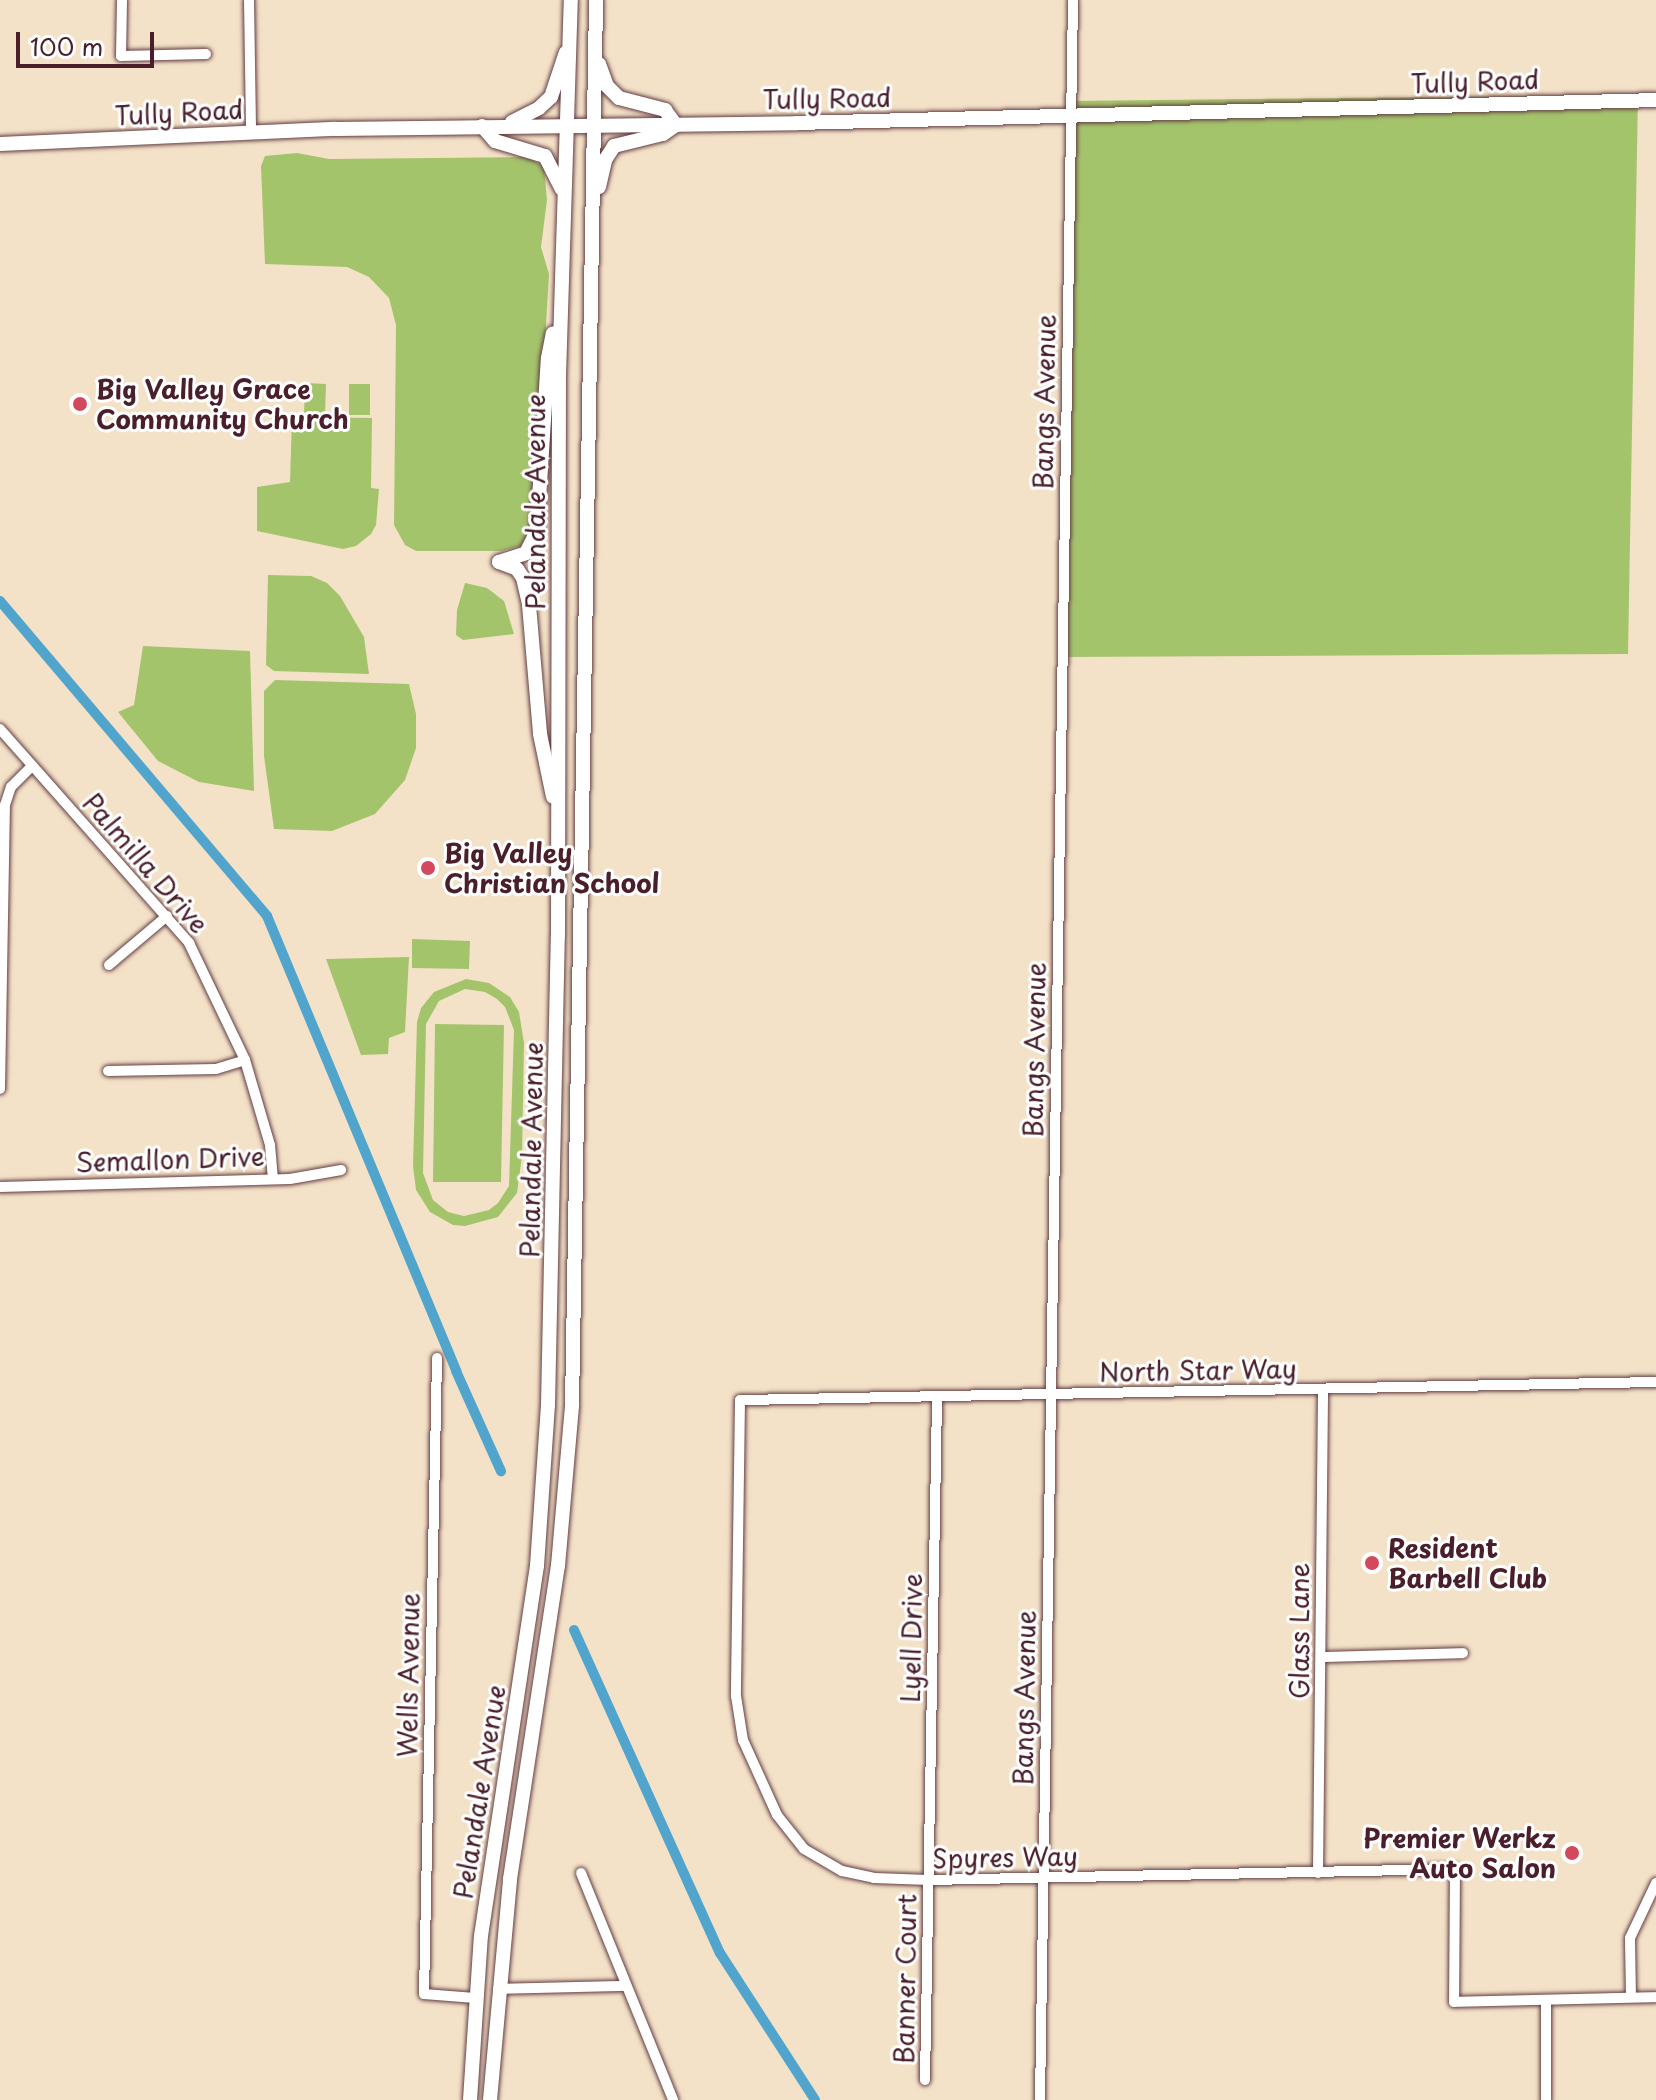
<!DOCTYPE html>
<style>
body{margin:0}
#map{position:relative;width:1656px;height:2100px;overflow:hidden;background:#f4e2c8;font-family:"Playpen Sans",sans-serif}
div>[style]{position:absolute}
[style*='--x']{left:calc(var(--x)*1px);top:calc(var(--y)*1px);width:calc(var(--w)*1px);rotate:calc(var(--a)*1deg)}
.green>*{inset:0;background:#a4c46c}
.canal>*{height:10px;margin:-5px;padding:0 5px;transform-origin:5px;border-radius:5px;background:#51a5cd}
.roads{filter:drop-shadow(0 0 2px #643c43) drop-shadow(0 0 2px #643c43)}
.street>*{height:10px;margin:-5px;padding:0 5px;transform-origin:5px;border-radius:5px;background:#fff}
.secondary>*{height:14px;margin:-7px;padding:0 7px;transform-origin:7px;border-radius:7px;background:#fff}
.dots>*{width:22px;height:22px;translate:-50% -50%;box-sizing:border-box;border:4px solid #fff;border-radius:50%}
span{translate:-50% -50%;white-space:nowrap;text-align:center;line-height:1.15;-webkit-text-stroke:6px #fff;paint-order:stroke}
.street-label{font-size:26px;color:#4a1f2b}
.poi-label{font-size:26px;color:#4a1f2b;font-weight:700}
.left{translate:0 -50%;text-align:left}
.right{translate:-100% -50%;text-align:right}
.scale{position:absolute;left:16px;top:32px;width:138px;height:36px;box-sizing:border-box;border:4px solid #4a1f2b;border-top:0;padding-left:10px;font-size:24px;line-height:28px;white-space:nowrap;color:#4a1f2b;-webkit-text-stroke:6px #fff;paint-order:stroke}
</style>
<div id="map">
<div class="green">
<div style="clip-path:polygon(1638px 95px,1628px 654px,1062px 657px,1067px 101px)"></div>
<div style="clip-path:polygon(297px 153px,329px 159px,527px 157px,544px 167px,547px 200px,541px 247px,549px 274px,534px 527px,524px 545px,501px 551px,416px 551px,405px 545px,394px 525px,396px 325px,389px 298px,369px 277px,347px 267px,265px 264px,261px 166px,265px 156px)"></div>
<div style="clip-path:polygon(305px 383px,326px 384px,325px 415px,304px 415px)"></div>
<div style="clip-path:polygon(349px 384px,370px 384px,370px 415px,349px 415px)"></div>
<div style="clip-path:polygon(292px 417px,372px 418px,371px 488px,379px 489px,376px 525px,371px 534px,356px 546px,343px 549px,257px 531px,257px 487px,290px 482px)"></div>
<div style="clip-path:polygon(268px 575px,311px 576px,327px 583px,340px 596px,364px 637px,369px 674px,274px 671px,266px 665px)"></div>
<div style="clip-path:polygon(465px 583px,487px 588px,504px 601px,514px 634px,463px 640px,456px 635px,457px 610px)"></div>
<div style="clip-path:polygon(143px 646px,250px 651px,254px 791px,199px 782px,158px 761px,118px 712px,134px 705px)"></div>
<div style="clip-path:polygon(275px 680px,409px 684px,416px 714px,416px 748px,405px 780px,375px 814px,332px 831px,274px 829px,264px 756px,264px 691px)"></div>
<div style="clip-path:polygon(412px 939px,470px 941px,469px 969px,412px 968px)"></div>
<div style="clip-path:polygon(409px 957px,405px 1032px,389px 1038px,388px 1054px,361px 1055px,326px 959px)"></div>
<div style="clip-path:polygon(evenodd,466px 979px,489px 983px,510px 997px,519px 1012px,524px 1043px,522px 1156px,517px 1193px,498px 1217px,465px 1226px,453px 1225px,430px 1212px,416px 1190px,413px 1166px,417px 1022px,421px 1008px,434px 992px,466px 979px,465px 989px,485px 992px,497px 999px,505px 1007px,514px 1030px,509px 1186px,498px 1203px,489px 1210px,464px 1216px,448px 1212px,433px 1200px,423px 1173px,426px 1024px,439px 1001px,465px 989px)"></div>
<div style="clip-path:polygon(435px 1024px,504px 1025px,501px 1182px,433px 1182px)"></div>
</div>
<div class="canal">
<div style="--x:0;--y:601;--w:413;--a:49.7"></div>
<div style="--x:267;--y:916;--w:493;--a:67.4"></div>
<div style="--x:456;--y:1371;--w:110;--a:65.8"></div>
<div style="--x:574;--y:1630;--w:354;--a:65.7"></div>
<div style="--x:720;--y:1953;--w:175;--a:57.1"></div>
</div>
<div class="roads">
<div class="street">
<div style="--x:122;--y:0;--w:56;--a:91"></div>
<div style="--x:121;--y:56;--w:85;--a:-1.3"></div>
<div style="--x:249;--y:0;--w:132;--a:89.1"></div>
<div style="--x:0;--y:729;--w:286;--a:48.5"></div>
<div style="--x:189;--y:943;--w:130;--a:64.4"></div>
<div style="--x:245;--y:1060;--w:89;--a:73.6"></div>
<div style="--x:270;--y:1145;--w:33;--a:85"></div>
<div style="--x:109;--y:965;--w:76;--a:-40.2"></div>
<div style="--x:108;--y:1071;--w:108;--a:-1.1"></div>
<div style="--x:216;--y:1069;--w:30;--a:-17"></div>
<div style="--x:0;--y:1089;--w:284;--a:-89"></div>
<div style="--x:5;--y:805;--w:19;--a:-72"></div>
<div style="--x:11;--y:787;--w:30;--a:-45"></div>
<div style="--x:0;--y:1187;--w:290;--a:-1.6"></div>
<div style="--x:290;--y:1179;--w:52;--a:-10"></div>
<div style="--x:437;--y:1358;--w:636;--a:91.17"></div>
<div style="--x:424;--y:1994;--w:51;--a:4.5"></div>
<div style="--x:1656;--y:1382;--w:916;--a:178.87"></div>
<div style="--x:740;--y:1400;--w:296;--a:90.8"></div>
<div style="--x:736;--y:1696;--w:45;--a:81"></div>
<div style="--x:743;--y:1740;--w:82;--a:65.6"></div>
<div style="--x:777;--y:1815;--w:43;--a:51.5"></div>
<div style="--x:804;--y:1849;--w:44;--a:30.1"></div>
<div style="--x:842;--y:1871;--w:33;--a:12"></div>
<div style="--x:874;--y:1878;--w:55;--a:2.1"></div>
<div style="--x:929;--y:1880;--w:526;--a:-1.2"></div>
<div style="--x:1455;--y:1869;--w:133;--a:90.4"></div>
<div style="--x:1454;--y:2002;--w:202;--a:-1.4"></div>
<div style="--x:1321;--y:1657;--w:142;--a:-1.6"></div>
<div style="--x:581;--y:1873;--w:245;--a:67.9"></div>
<div style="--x:1318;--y:1873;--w:483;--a:-89.4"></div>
<div style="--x:498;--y:1989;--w:127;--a:-1.4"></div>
<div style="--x:1631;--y:1997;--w:59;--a:-91"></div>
<div style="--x:1630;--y:1938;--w:61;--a:-64.7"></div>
<div style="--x:925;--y:2080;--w:682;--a:-88.99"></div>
<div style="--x:1040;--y:2100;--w:2100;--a:-89.1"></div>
<div style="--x:1546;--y:2100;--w:98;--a:-90"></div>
</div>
<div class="secondary">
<div style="--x:599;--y:64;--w:23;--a:70"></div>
<div style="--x:607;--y:86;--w:17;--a:45"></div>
<div style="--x:619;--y:98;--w:48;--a:14.6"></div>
<div style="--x:665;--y:110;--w:19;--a:54"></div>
<div style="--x:512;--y:122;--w:30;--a:-27"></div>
<div style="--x:539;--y:108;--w:16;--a:-43"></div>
<div style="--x:551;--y:97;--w:47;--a:-71.6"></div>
<div style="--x:482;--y:126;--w:20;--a:49"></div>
<div style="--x:495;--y:141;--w:52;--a:16.7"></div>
<div style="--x:545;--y:156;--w:37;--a:63"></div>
<div style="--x:0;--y:144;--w:336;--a:-2.6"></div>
<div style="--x:336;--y:129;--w:461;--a:-0.7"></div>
<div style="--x:797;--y:123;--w:859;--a:-1.53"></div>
<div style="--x:599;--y:187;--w:28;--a:-77"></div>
<div style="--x:605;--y:160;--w:17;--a:-57"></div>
<div style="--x:614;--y:146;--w:50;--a:-13.8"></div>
<div style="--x:663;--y:134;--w:16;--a:-35"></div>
<div style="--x:499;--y:562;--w:28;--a:-18"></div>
<div style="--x:526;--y:553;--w:25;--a:-63"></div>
<div style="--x:537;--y:531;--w:173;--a:-86.4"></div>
<div style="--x:548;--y:358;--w:25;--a:-79"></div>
<div style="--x:499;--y:562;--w:19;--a:21"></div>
<div style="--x:517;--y:569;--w:11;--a:56"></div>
<div style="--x:523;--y:578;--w:28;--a:77"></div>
<div style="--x:529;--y:605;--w:129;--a:85.1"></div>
<div style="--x:540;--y:734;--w:64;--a:78.3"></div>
<div style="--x:470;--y:2100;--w:164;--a:-86.2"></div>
<div style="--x:481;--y:1936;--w:374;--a:-81.4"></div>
<div style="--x:537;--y:1566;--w:161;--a:-86.1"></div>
<div style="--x:548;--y:1405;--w:469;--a:-88.8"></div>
<div style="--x:558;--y:936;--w:561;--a:-89.9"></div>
<div style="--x:559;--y:375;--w:375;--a:-88.2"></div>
<div style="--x:490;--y:2100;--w:222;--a:-84.8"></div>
<div style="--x:510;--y:1879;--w:317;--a:-81.3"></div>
<div style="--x:558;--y:1566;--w:161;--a:-85"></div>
<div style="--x:572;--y:1406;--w:1406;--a:-89.02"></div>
</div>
</div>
<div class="dots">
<div style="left:80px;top:404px;background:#d1495b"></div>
<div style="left:428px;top:868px;background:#d1495b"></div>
<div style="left:1372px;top:1563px;background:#d1495b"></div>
<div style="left:1572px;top:1853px;background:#d1495b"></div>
</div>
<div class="street-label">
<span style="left:1475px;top:81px;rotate:-2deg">Tully Road</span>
<span style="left:827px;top:98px;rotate:-1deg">Tully Road</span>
<span style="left:179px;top:112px;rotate:-3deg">Tully Road</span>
<span style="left:1044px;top:402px;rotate:-89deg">Bangs Avenue</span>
<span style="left:535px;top:502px;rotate:-90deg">Pelandale Avenue</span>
<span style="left:146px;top:863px;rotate:49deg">Palmilla Drive</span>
<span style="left:1034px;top:1050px;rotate:-89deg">Bangs Avenue</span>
<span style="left:531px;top:1150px;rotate:-89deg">Pelandale Avenue</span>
<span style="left:170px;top:1159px;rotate:-2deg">Semallon Drive</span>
<span style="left:1198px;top:1370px;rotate:-1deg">North Star Way</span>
<span style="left:1299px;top:1631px;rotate:-90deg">Glass Lane</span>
<span style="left:911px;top:1638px;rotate:-89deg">Lyell Drive</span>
<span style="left:408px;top:1675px;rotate:-89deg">Wells Avenue</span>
<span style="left:1024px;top:1698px;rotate:-89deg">Bangs Avenue</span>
<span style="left:479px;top:1792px;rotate:-81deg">Pelandale Avenue</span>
<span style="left:1005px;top:1857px;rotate:-1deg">Spyres Way</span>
<span style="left:905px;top:1979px;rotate:-89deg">Banner Court</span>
</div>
<div class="poi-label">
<span class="left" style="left:96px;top:404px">Big Valley Grace<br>Community Church</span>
<span class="left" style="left:444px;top:868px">Big Valley<br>Christian School</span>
<span class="left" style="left:1388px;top:1563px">Resident<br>Barbell Club</span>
<span class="right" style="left:1556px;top:1853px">Premier Werkz<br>Auto Salon</span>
</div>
<div class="scale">100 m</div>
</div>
